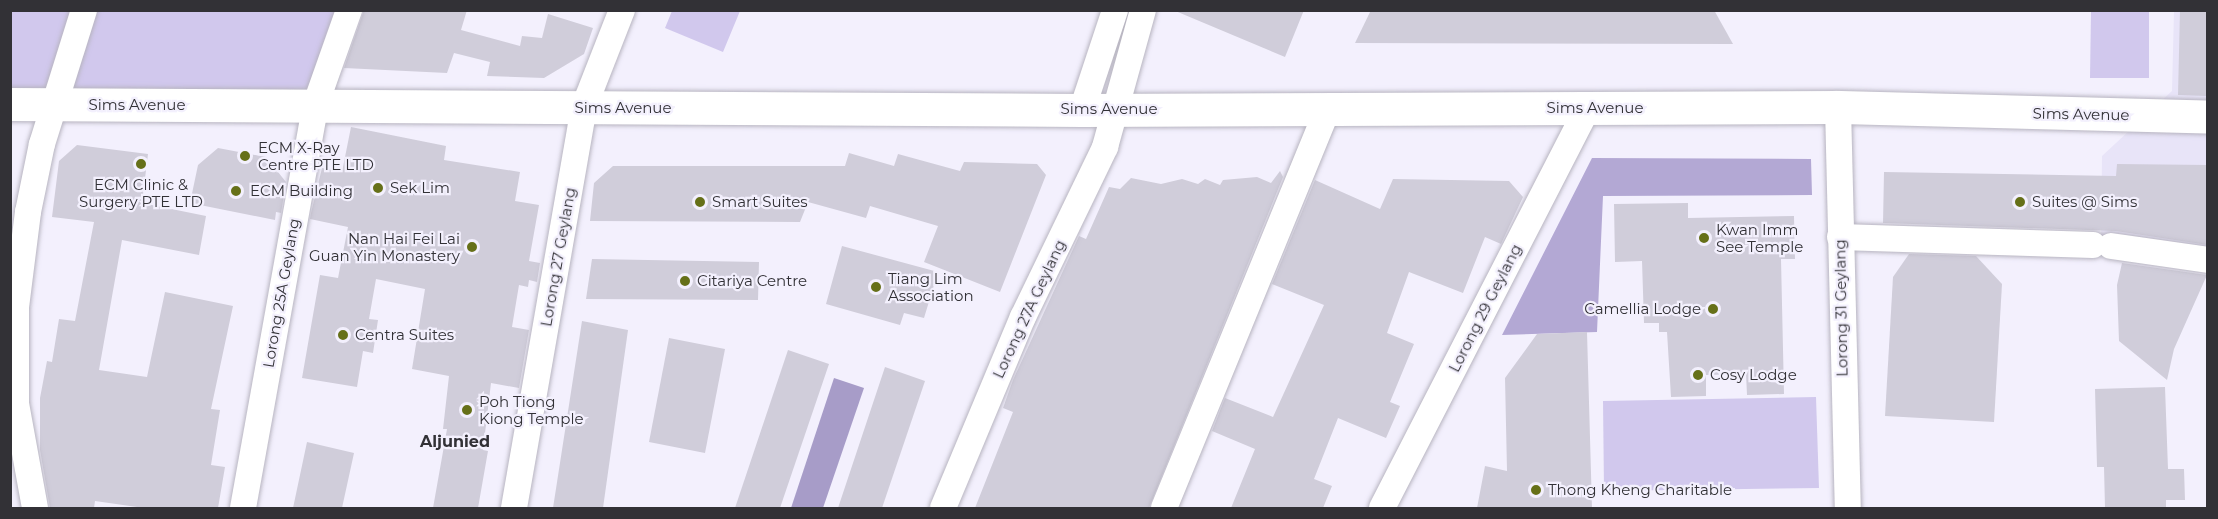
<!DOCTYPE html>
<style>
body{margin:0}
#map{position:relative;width:2218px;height:519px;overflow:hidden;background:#f3f0fd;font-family:Montserrat,sans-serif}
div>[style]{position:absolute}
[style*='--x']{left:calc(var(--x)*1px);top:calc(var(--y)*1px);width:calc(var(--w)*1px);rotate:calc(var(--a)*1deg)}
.built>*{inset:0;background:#e8e4f8}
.green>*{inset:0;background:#d1c8ed}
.forest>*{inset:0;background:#b3a8d4}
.water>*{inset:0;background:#a79cc8}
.building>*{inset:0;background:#d0cdda}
.roads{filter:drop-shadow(0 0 2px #b7b4c0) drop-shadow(0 0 2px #b7b4c0)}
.minor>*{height:26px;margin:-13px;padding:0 13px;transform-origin:13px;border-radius:13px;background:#fff}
.major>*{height:33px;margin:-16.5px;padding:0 16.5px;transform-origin:16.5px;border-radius:16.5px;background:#fff}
.dots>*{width:16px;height:16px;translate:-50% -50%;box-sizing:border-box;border:3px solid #f3f0fd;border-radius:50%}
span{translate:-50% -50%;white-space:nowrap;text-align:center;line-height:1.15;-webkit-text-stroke:4.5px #f3f0fd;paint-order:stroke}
.street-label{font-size:15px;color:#323136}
.poi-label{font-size:15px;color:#323136}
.left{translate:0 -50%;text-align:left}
.right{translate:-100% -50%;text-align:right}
.neighbourhood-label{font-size:16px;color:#323136;font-weight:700}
.frame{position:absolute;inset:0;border:12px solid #323136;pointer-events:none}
</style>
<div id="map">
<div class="built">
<div style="clip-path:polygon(2174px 11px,2207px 11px,2207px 255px,2101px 254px,2102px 156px,2172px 91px)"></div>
</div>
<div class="green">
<div style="clip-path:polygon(11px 11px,349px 11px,315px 106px,11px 104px)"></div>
<div style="clip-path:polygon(672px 11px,672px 10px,740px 11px,723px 52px,665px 28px)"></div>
<div style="clip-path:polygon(2091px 11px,2149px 11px,2149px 78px,2090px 78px)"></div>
<div style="clip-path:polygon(1816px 397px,1819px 488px,1604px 491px,1603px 401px)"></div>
</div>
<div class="forest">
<div style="clip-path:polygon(1592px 158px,1811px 159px,1812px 195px,1603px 196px,1597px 332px,1502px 335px)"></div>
</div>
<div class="water">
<div style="clip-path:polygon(834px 378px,864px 388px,823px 508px,791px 508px)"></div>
</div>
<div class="building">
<div style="clip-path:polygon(364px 10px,467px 10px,461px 30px,520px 46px,522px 36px,542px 38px,548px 14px,593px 28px,584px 54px,544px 78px,487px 76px,490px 62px,454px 53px,447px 73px,344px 68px)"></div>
<div style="clip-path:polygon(1173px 10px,1304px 10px,1285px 57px)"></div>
<div style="clip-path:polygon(1371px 10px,1714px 10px,1733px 44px,1355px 43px)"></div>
<div style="clip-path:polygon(2180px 10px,2208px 10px,2208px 96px,2178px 95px)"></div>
<div style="clip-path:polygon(351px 127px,446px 146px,444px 160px,520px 172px,515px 201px,539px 205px,529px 261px,540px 263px,537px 282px,529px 280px,528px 287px,519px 285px,512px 327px,529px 330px,519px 388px,491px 383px,483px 450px,488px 451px,478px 508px,433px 508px,447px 429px,443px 429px,449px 376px,412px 369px,425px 289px,376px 279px,369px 319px,378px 320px,373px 353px,363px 351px,357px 387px,302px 378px,320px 275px,338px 278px,348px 227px,310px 219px,311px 213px,322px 168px,342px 172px)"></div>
<div style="clip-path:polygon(77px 145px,148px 154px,142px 203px,206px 216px,199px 255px,122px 240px,99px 370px,147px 377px,165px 292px,233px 306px,211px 409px,220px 410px,211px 465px,225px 467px,218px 508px,144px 508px,95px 501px,94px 508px,50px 508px,40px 450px,40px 398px,47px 361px,52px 362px,59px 319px,75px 321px,94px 222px,52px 217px,59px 161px)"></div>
<div style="clip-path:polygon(218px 148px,266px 157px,286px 182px,281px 213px,276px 212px,275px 220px,190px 203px,198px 165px)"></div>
<div style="clip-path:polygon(849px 153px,894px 166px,898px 154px,960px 171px,964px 162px,1037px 164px,1046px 175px,1000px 292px,924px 262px,938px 226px,870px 206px,866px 218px,808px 202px,800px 222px,590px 221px,594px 183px,613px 166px,845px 166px)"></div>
<div style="clip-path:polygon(2117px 164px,2208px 165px,2208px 245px,2116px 231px,1883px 223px,1884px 172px,2116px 176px)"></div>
<div style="clip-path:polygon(1280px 171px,1283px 177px,1149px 508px,975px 508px,1013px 412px,1003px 408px,1013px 380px,1079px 236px,1086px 239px,1109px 187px,1120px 189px,1131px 178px,1161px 184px,1182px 179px,1198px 184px,1205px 179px,1220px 185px,1223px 180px,1257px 177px,1271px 183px)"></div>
<div style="clip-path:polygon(1393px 179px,1509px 181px,1523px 197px,1501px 244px,1485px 237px,1463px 293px,1409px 272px,1387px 333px,1414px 344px,1390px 402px,1400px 406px,1386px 438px,1338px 418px,1314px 479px,1332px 486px,1323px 508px,1231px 508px,1255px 449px,1212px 431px,1225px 398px,1273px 417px,1324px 305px,1272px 284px,1315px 180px,1380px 209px)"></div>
<div style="clip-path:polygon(1688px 203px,1688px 218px,1794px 216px,1795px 259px,1781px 259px,1784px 394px,1747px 395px,1746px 374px,1706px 375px,1706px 396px,1671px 397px,1667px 332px,1659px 332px,1659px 323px,1644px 323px,1642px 261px,1615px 262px,1614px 204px)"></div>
<div style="clip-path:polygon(842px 246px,938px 272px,924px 318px,904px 313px,900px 325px,826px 304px)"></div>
<div style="clip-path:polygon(1909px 254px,1976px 256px,2002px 284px,1994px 422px,1885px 416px,1893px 277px)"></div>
<div style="clip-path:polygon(592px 259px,759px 262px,758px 300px,586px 299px)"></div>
<div style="clip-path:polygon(2122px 263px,2207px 275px,2174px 349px,2167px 380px,2119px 341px,2117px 285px)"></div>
<div style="clip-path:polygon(582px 321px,628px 330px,603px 508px,553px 508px)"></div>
<div style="clip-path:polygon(1587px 332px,1592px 508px,1477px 508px,1485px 466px,1507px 471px,1505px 378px,1537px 334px)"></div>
<div style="clip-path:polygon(669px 338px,725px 349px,705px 453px,649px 442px)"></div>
<div style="clip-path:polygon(788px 350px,829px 364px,780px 508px,735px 508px)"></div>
<div style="clip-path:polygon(885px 367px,925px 381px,882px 508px,838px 508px)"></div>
<div style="clip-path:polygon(2165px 387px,2168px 469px,2184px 469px,2185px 500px,2166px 500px,2166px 507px,2105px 508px,2104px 467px,2097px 467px,2095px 389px)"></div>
<div style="clip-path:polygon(307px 442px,354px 453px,342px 508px,293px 508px)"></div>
</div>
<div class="roads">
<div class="minor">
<div style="--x:1838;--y:107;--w:401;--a:88.6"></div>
<div style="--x:1082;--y:110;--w:105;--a:-71.7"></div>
<div style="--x:1840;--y:237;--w:253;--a:1.8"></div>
<div style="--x:2111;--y:246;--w:98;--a:8.2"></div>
<div style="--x:35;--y:508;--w:107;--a:-100.3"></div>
<div style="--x:16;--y:403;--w:96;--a:-90"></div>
<div style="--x:16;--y:307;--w:96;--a:-82.8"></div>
<div style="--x:28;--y:212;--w:69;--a:-78.4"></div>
<div style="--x:42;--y:144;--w:140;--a:-72.6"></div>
<div style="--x:243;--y:508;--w:408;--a:-79.8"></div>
<div style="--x:315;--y:106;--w:102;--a:-70.5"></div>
<div style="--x:514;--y:508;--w:407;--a:-80.1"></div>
<div style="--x:584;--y:107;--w:104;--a:-68.6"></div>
<div style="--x:943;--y:508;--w:207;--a:-67.3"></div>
<div style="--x:1023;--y:317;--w:189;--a:-64.2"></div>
<div style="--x:1105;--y:147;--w:142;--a:-74.5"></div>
<div style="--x:1164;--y:508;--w:432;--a:-67.7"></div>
<div style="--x:1382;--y:508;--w:450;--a:-62.8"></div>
</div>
<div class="major">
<div style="--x:10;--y:104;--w:1072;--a:0.32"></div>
<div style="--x:1082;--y:110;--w:756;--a:-0.23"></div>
<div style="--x:1838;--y:107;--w:370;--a:1.5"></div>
</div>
</div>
<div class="dots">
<div style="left:245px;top:156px;background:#667019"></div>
<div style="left:141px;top:164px;background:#667019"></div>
<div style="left:378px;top:188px;background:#667019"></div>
<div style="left:236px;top:191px;background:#667019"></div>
<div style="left:700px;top:202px;background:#667019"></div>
<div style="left:2020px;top:202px;background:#667019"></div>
<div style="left:1704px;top:238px;background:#667019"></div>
<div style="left:472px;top:247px;background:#667019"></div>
<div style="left:685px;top:281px;background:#667019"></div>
<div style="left:876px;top:287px;background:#667019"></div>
<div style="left:1713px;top:309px;background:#667019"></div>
<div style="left:343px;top:335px;background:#667019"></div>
<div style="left:1698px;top:375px;background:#667019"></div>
<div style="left:467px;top:410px;background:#667019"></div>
<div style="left:1536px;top:490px;background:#667019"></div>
</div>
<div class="street-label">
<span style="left:137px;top:105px">Sims Avenue</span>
<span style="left:623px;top:108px">Sims Avenue</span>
<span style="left:1595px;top:108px">Sims Avenue</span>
<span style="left:1109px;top:109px">Sims Avenue</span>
<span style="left:2081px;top:114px;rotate:1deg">Sims Avenue</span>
<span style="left:558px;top:257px;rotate:-80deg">Lorong 27 Geylang</span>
<span style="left:281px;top:293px;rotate:-80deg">Lorong 25A Geylang</span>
<span style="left:1485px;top:308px;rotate:-63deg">Lorong 29 Geylang</span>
<span style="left:1841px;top:308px;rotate:-91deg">Lorong 31 Geylang</span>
<span style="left:1029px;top:309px;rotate:-65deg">Lorong 27A Geylang</span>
</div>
<div class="poi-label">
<span class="left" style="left:258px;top:156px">ECM X-Ray<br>Centre PTE LTD</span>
<span style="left:141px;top:193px">ECM Clinic &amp;<br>Surgery PTE LTD</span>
<span class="left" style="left:390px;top:188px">Sek Lim</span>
<span class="left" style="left:250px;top:191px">ECM Building</span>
<span class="left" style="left:712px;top:202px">Smart Suites</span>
<span class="left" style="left:2032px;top:202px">Suites @ Sims</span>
<span class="left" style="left:1716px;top:238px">Kwan Imm<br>See Temple</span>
<span class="right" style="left:460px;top:247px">Nan Hai Fei Lai<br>Guan Yin Monastery</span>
<span class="left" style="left:888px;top:287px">Tiang Lim<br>Association</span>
<span class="left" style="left:697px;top:281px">Citariya Centre</span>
<span class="right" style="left:1701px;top:309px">Camellia Lodge</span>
<span class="left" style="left:355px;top:335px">Centra Suites</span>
<span class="left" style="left:1710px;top:375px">Cosy Lodge</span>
<span class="left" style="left:479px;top:410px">Poh Tiong<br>Kiong Temple</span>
<span class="left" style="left:1548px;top:490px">Thong Kheng Charitable</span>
</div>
<div class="neighbourhood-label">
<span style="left:455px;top:442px">Aljunied</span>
</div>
<div class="frame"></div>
</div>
